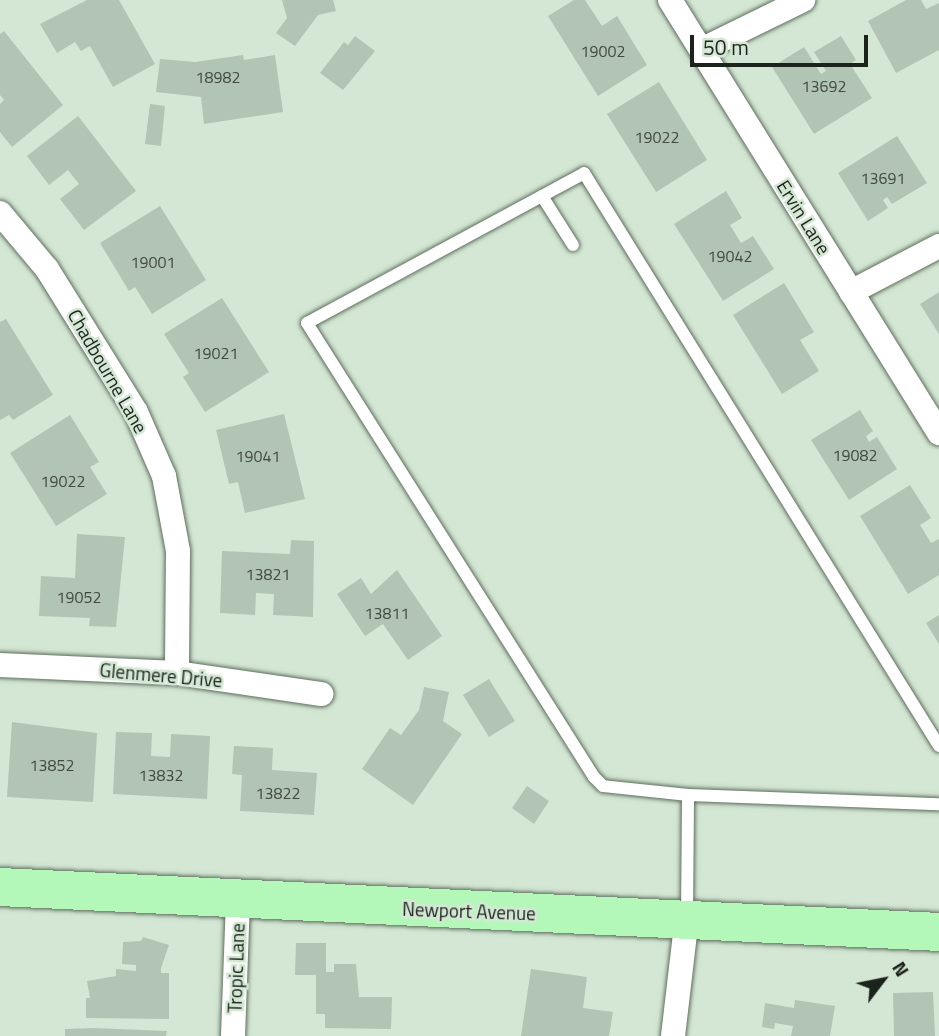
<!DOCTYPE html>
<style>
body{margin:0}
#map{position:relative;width:939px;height:1036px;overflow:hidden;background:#d4e7d4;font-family:"Titillium Web",sans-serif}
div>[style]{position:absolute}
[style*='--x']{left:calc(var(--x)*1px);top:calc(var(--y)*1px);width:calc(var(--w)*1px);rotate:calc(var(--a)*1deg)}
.building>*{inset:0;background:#b2c4b3}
.roads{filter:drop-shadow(0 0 2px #5e6e5e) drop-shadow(0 0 2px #5e6e5e)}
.lane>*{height:12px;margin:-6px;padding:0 6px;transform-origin:6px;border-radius:6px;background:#fff}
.street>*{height:24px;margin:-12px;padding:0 12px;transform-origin:12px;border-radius:12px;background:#fff}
.primary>*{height:38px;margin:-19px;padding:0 19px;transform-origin:19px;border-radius:19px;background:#b4f8b9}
span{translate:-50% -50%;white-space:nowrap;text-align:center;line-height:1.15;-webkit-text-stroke:5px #d4e7d4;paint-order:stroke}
.number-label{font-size:16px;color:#424b42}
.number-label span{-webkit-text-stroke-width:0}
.street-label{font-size:19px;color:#1c231c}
.north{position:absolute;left:848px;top:945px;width:70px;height:70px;-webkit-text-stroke:5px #d4e7d4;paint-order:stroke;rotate:58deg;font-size:19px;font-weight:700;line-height:28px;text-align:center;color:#1c231c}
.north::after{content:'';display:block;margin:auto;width:24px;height:32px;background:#1c231c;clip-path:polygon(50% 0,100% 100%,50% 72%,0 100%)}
.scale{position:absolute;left:690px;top:35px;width:178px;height:32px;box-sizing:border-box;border:4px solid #1c231c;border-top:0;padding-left:9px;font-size:21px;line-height:24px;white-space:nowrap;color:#1c231c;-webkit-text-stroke:5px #d4e7d4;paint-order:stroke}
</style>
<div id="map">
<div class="building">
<div style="clip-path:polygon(87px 0,119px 0,155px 64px,113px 87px,90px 46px,81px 51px,75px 42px,57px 53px,40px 24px)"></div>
<div style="clip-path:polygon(282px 0,333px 0,336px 11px,318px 15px,295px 46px,276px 33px,287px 18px)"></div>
<div style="clip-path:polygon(574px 0,585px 0,602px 26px,617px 16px,647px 65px,598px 96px,548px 16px)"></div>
<div style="clip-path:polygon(906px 0,921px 0,926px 9px,939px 3px,939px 50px,896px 73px,868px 21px)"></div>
<div style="clip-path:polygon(4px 31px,63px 105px,12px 147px,0 132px,0 104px,4px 100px,0 95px,0 34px)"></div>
<div style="clip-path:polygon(355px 36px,375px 51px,343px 90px,320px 73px,344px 42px,348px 45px)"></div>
<div style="clip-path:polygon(841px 36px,856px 60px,850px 64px,872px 98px,814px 134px,772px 67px,804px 47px,821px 74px,826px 71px,814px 52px)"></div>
<div style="clip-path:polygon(243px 55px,244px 60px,275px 55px,283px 112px,204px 124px,201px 97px,156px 92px,160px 59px,195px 62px)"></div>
<div style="clip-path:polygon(659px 82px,707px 160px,656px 192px,607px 114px)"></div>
<div style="clip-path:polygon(150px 104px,165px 106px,161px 146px,145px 144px)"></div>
<div style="clip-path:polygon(78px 116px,136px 191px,84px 230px,60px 199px,79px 184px,68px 170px,49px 185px,27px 156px)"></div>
<div style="clip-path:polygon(897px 136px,927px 183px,892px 204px,887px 197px,883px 200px,888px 208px,868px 221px,838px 173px)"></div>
<div style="clip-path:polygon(726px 191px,742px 218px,730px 225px,741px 243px,753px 236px,774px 269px,723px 301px,674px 224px)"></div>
<div style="clip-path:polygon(160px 206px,206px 280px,152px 314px,135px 287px,129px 291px,100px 243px)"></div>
<div style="clip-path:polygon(784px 283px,814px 332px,800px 340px,819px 371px,782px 394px,733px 315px)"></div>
<div style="clip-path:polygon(939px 292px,939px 334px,920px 304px)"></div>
<div style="clip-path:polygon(222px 298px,269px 372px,205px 412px,183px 377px,189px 373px,164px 334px)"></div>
<div style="clip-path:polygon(6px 319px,53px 395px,13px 420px,9px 415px,0 420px,0 322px)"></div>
<div style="clip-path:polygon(860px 410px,873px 431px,866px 436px,869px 442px,877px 437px,897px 469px,849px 500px,811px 440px)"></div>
<div style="clip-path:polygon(284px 414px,305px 499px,245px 513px,238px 482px,229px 484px,216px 430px)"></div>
<div style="clip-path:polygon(70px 415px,99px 462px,90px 467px,107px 494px,56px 526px,10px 453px)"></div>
<div style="clip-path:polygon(910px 485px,931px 518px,920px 525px,931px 543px,939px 539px,939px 575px,908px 594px,860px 516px)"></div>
<div style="clip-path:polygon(77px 534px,125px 537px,116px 627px,89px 626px,90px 618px,39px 616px,41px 576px,75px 578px)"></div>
<div style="clip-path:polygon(291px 540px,314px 541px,313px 617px,273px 615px,274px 594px,256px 593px,255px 615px,220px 613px,222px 551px,290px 554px)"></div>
<div style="clip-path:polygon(397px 570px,442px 636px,408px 660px,383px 624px,365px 636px,337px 594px,361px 578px,371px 594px)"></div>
<div style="clip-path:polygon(939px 615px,939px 644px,926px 623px)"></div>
<div style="clip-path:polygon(489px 679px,515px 721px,489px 737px,463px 695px)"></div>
<div style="clip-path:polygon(424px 687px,449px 692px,443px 721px,462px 734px,413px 805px,362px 769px,390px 728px,401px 735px,419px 710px)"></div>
<div style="clip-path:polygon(12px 722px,97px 733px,93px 802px,7px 797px)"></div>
<div style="clip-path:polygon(116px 732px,152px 733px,151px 756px,170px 757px,171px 734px,210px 736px,207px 799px,113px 794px)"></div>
<div style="clip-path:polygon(234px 746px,273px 748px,272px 770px,317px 773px,314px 815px,240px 811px,242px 775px,232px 774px)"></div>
<div style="clip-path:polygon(527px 786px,549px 801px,534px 824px,512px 808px)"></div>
<div style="clip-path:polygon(143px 937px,169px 945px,161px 968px,161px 973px,169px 973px,169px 1019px,86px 1018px,86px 998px,90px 998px,87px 981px,116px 976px,116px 969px,136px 971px,136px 965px,122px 964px,123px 942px,141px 941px)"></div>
<div style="clip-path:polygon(296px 943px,326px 943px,326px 972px,334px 972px,334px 964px,356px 964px,359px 997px,392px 997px,391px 1029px,325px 1028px,325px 1014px,316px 1014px,316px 975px,295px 975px)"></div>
<div style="clip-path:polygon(531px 969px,587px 977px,583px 1008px,613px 1012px,609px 1036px,521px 1036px)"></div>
<div style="clip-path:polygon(933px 992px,935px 1036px,894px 1036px,893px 993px)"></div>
<div style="clip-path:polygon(795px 1000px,835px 1006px,830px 1036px,791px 1036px,793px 1026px,775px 1023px,774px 1029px,762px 1027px,765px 1003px,794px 1008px)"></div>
<div style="clip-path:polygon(93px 1028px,167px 1031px,166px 1036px,65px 1036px,65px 1029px)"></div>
</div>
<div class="roads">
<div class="lane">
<div style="--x:542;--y:196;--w:58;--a:57.7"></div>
<div style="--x:688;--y:795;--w:85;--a:-174"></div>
<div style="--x:603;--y:786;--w:13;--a:-135"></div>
<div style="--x:594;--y:777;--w:537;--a:-122.3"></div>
<div style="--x:307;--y:323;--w:315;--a:-28.4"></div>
<div style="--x:584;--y:173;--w:674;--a:58.22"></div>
<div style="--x:687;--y:915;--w:120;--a:-89.5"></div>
<div style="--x:688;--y:795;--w:251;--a:2.1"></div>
</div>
<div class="street">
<div style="--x:670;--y:0;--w:510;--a:58.15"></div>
<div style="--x:701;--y:50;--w:114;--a:-26.1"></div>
<div style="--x:0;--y:213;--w:73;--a:50"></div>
<div style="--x:47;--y:269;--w:168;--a:58.1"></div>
<div style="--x:136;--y:412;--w:70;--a:66.4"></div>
<div style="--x:164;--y:476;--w:76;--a:79.4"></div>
<div style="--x:178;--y:551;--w:122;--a:90.5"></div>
<div style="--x:851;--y:292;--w:99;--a:-27.6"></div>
<div style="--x:0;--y:665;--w:177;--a:2.6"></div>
<div style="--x:177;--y:673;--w:146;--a:8.3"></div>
<div style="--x:233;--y:1036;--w:135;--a:-87.9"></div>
<div style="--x:673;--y:1036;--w:120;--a:-83.3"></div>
</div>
<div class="primary">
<div style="--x:0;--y:887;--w:940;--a:2.74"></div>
</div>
</div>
<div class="number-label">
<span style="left:603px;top:51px">19002</span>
<span style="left:218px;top:77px">18982</span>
<span style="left:824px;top:86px">13692</span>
<span style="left:657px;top:137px">19022</span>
<span style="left:883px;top:178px">13691</span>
<span style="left:730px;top:256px">19042</span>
<span style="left:153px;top:262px">19001</span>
<span style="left:216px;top:353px">19021</span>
<span style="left:855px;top:455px">19082</span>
<span style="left:258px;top:456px">19041</span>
<span style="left:63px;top:481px">19022</span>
<span style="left:268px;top:574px">13821</span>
<span style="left:79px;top:597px">19052</span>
<span style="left:387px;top:613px">13811</span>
<span style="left:52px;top:765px">13852</span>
<span style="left:161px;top:775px">13832</span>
<span style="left:278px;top:793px">13822</span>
</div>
<div class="street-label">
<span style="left:804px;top:217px;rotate:58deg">Ervin Lane</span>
<span style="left:108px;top:371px;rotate:60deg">Chadbourne Lane</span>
<span style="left:161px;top:675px;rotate:5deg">Glenmere Drive</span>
<span style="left:469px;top:911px;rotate:2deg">Newport Avenue</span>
<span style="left:236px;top:968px;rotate:-88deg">Tropic Lane</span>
</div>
<div class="north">N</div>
<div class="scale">50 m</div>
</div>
